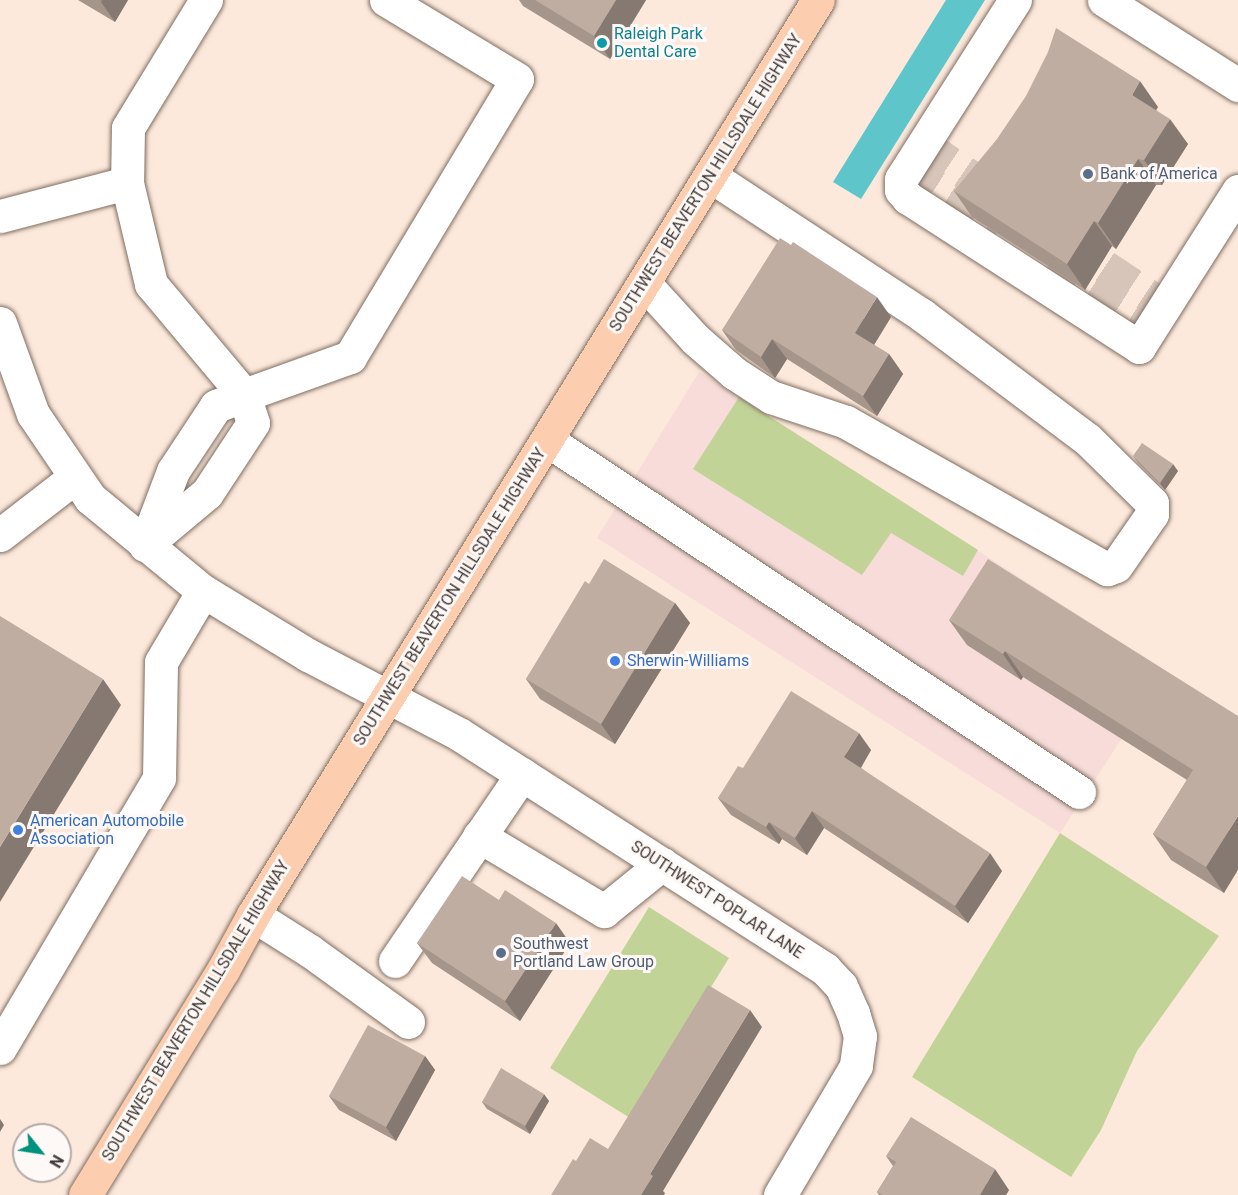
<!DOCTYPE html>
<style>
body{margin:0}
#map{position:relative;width:1238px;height:1195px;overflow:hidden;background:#fde9db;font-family:Roboto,sans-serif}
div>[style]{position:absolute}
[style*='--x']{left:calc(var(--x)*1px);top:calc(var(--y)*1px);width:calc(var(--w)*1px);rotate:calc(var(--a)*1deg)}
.education>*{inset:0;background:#f7dcd9}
.green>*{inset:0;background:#c2d398}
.water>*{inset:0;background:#5ec5cb}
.minor-tunnel>*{height:33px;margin-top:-16.5px;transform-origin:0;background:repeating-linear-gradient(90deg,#d7c5b9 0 33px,transparent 0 49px)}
.roads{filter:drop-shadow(0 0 2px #7f6e62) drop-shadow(0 0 2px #7f6e62)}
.minor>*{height:33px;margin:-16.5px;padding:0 16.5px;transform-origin:16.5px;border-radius:16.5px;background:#fff}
.major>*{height:33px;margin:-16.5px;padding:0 16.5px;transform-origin:16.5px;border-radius:16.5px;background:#fccdae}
.wall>*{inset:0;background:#a5958a}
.shaded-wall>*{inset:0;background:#867971}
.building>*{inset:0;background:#c0ada1}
.dots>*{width:16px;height:16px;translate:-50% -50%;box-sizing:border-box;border:3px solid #fef9f7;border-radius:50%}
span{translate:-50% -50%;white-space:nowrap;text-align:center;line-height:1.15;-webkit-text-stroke:6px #fef9f7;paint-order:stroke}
.culture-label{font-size:16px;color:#0d838f}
.left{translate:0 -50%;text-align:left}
.service-label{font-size:16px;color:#4e5e75}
.street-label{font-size:16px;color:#3f3732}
.shop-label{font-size:16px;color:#366cbe}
.north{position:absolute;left:12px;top:1123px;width:60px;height:60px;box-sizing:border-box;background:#fef9f7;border:2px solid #b2aba8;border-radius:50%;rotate:120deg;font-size:16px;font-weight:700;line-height:24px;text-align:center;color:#3f3732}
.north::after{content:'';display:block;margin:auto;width:21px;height:27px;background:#01927e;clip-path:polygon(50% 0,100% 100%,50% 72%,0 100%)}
</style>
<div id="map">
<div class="education">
<div style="clip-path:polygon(699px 372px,1166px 671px,1060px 833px,597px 538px)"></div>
</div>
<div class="green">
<div style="clip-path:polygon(739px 397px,978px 550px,963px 576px,891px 533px,862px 575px,693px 469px)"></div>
<div style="clip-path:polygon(1060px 833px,1219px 936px,1137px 1051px,1101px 1130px,1071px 1177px,912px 1077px)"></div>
<div style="clip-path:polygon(649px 907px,729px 958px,630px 1118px,550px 1068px)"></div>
</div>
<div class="water">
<div style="clip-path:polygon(946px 0,985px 0,861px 199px,833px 182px)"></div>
</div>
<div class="minor-tunnel">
<div style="--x:923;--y:144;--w:100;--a:34"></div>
<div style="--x:908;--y:169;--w:109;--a:32.7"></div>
<div style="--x:1064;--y:239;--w:121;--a:33.6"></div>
<div style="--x:1051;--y:260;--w:121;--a:33.2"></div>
</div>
<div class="roads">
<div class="minor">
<div style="--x:206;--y:0;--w:150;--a:121.4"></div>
<div style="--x:128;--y:128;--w:55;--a:91"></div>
<div style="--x:127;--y:183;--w:104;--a:76.6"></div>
<div style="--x:151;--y:284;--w:145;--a:50"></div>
<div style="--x:244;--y:395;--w:113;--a:-19.7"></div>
<div style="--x:350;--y:357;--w:324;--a:-59"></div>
<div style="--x:517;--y:79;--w:153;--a:-148.9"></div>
<div style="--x:1015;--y:0;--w:212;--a:122.5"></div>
<div style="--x:901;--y:179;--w:11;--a:90"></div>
<div style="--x:901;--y:190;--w:11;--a:49"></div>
<div style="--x:908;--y:198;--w:275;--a:32.8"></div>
<div style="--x:1139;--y:347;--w:185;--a:-57.6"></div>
<div style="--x:1104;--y:0;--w:159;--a:32.4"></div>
<div style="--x:0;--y:216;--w:131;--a:-14.6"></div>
<div style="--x:644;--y:283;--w:76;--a:47.7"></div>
<div style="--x:695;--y:339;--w:52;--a:41.1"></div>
<div style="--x:734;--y:373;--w:44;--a:33"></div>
<div style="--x:771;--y:397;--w:79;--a:18.4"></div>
<div style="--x:846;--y:422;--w:300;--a:29.4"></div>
<div style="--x:1107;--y:569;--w:9;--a:-18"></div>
<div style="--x:1116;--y:566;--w:63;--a:-55.3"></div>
<div style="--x:1152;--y:514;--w:11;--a:-90"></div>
<div style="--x:1152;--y:503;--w:91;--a:-135.4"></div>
<div style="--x:1087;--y:439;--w:206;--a:-143.1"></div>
<div style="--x:922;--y:315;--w:254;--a:-146.7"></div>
<div style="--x:0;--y:323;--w:97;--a:70.1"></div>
<div style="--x:33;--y:414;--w:102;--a:55.8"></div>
<div style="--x:90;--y:498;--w:146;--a:39.5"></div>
<div style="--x:203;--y:591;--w:123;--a:31.4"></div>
<div style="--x:308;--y:655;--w:170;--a:27.6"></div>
<div style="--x:459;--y:734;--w:435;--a:32.7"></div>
<div style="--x:825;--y:969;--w:23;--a:47"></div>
<div style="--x:841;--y:986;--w:30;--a:66"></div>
<div style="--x:853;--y:1013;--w:24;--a:73"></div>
<div style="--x:860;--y:1036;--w:30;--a:98"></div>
<div style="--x:856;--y:1066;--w:150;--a:120.5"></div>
<div style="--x:244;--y:395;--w:29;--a:72"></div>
<div style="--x:253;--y:423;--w:84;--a:123.3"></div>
<div style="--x:207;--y:493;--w:81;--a:140"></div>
<div style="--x:145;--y:545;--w:79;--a:-69.3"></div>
<div style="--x:173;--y:471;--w:78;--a:-56.5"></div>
<div style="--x:216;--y:406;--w:30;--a:-21"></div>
<div style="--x:547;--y:440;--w:638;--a:33.49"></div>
<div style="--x:0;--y:535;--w:95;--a:-37.7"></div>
<div style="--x:479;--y:836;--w:146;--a:31"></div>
<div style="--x:604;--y:911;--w:75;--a:-39"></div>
<div style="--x:253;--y:915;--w:67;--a:32.3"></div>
<div style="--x:310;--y:951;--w:121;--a:35.9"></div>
<div style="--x:395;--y:961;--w:226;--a:-55.8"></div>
<div style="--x:0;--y:1048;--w:313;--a:-59.5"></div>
<div style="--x:159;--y:778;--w:116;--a:-89"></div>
<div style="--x:161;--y:662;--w:82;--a:-59.4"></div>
</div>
<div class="major">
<div style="--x:85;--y:1195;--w:264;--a:-58.5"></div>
<div style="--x:223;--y:970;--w:63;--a:-61.4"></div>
<div style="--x:253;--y:915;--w:1075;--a:-58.31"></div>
</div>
</div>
<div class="wall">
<div style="clip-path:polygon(78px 0,128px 0,115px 22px)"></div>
<div style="clip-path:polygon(519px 0,646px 0,610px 59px,523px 6px)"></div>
<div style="clip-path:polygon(1158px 107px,1156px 110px,1188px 144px,1162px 185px,1156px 185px,1116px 249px,1112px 246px,1085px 290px,972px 217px,954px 191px)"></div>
<div style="clip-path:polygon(891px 317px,874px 345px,889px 354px,903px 374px,877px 416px,787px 359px,775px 378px,736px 350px,722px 330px)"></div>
<div style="clip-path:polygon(1133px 456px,1178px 471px,1165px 490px,1138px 463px)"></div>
<div style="clip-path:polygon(589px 584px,675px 603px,690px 623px,615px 744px,540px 699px,526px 679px)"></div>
<div style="clip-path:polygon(949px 620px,1238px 716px,1224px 893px,1171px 860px,1153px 834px,1187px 780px,1023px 677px,1021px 680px,967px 645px)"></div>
<div style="clip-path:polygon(871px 750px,861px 768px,1002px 871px,968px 923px,824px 828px,807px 855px,782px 839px,779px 844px,731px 815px,718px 798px,743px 768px)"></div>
<div style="clip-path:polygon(499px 900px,570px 943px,520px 1021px,432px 963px,417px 943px)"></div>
<div style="clip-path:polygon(425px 1056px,435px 1070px,396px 1141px,339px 1110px,329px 1096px)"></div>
<div style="clip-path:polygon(549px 1101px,530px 1134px,487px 1109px,482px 1102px)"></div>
<div style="clip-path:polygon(886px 1156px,1009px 1190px,1006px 1195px,879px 1195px,877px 1192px,893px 1166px)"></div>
</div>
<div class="shaded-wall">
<div style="clip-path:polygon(102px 0,128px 0,115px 22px,101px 2px)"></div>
<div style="clip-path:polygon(616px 0,646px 0,610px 59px,594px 36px)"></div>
<div style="clip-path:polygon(1140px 81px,1158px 107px,1150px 120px,1132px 95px)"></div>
<div style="clip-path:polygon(1170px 119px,1188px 144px,1162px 185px,1144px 160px)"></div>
<div style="clip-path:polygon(1138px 159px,1156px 185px,1116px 249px,1098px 223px)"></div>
<div style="clip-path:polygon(1094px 221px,1112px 246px,1085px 290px,1067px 264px)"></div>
<div style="clip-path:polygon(877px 297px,891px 317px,869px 353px,855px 333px)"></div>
<div style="clip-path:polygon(772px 339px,787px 359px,775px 378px,761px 357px)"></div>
<div style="clip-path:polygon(889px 354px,903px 374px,877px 416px,863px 396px)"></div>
<div style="clip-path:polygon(1173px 464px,1178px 471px,1165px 490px,1160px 483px)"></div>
<div style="clip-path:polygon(675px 603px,690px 623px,615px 744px,601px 724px)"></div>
<div style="clip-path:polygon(1005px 651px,1023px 677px,1021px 680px,1003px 654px)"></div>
<div style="clip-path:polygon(103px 679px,121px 705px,0 902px,0 847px)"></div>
<div style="clip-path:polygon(859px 733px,871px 750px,857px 774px,844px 757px)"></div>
<div style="clip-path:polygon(812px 811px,824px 828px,807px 855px,795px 838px)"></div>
<div style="clip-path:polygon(1238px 816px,1238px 870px,1224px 893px,1206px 867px)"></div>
<div style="clip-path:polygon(769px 822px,782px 839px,779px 844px,766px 827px)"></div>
<div style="clip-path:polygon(990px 853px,1002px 871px,968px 923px,955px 906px)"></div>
<div style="clip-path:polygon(556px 923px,570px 943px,520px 1021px,505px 1001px)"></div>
<div style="clip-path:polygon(750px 1010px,762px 1027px,663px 1191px,665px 1193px,664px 1195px,641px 1195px,650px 1174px)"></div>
<div style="clip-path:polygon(425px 1056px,435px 1070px,396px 1141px,386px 1127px)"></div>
<div style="clip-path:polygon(544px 1094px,549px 1101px,530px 1134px,525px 1126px)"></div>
<div style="clip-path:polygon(0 1119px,4px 1125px,0 1132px)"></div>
<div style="clip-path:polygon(995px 1169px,1009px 1190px,1006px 1195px,980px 1195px)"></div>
</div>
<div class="building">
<div style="clip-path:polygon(535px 0,616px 0,594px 36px)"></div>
<div style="clip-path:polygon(1056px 28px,1140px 81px,1132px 95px,1170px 119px,1144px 160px,1138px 159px,1098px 223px,1094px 221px,1067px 264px,954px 191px,997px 139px,1026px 96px,1048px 52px)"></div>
<div style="clip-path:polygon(780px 238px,791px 245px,793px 242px,877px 297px,855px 333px,889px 354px,863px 396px,772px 339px,761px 357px,722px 330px)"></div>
<div style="clip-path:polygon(1142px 443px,1173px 464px,1160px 483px,1133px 456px)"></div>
<div style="clip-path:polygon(604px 559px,675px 603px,601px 724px,526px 679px,585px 581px,589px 584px)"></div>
<div style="clip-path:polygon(988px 559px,1238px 716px,1238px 816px,1206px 867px,1153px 834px,1193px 770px,1005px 651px,1003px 654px,949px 620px)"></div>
<div style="clip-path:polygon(0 616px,103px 679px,0 847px)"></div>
<div style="clip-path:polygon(791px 691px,859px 733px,844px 757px,990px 853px,955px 906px,812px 811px,795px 838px,769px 822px,766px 827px,718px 798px,738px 766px,743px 768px)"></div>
<div style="clip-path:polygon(462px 876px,499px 900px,505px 890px,556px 923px,505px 1001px,417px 943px)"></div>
<div style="clip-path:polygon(708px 985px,750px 1010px,650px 1174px,653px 1176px,641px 1195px,551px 1195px,573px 1159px,576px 1161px,590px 1138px,608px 1149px)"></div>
<div style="clip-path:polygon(368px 1025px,425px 1056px,386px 1127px,329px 1096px)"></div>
<div style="clip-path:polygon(501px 1068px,544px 1094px,525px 1126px,482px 1102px)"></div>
<div style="clip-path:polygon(911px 1117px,995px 1169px,980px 1195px,883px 1195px,877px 1192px,896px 1162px,886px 1156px)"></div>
</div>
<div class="dots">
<div style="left:602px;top:43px;background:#0f9aa8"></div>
<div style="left:1088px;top:174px;background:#5c6f8a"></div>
<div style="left:615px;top:661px;background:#3f7fe0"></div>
<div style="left:18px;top:830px;background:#3f7fe0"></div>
<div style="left:501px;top:953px;background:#5c6f8a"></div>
</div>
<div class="culture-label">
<span class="left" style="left:614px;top:43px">Raleigh Park<br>Dental Care</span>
</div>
<div class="service-label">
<span class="left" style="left:1100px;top:174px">Bank of America</span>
<span class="left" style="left:513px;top:953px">Southwest<br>Portland Law Group</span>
</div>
<div class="street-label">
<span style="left:706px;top:183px;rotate:-58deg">SOUTHWEST BEAVERTON HILLSDALE HIGHWAY</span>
<span style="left:450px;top:597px;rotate:-58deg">SOUTHWEST BEAVERTON HILLSDALE HIGHWAY</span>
<span style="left:717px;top:900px;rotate:33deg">SOUTHWEST POPLAR LANE</span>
<span style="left:196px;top:1011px;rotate:-59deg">SOUTHWEST BEAVERTON HILLSDALE HIGHWAY</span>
</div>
<div class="shop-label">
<span class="left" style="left:627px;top:661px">Sherwin-Williams</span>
<span class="left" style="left:30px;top:830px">American Automobile<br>Association</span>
</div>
<div class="north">N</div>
</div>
